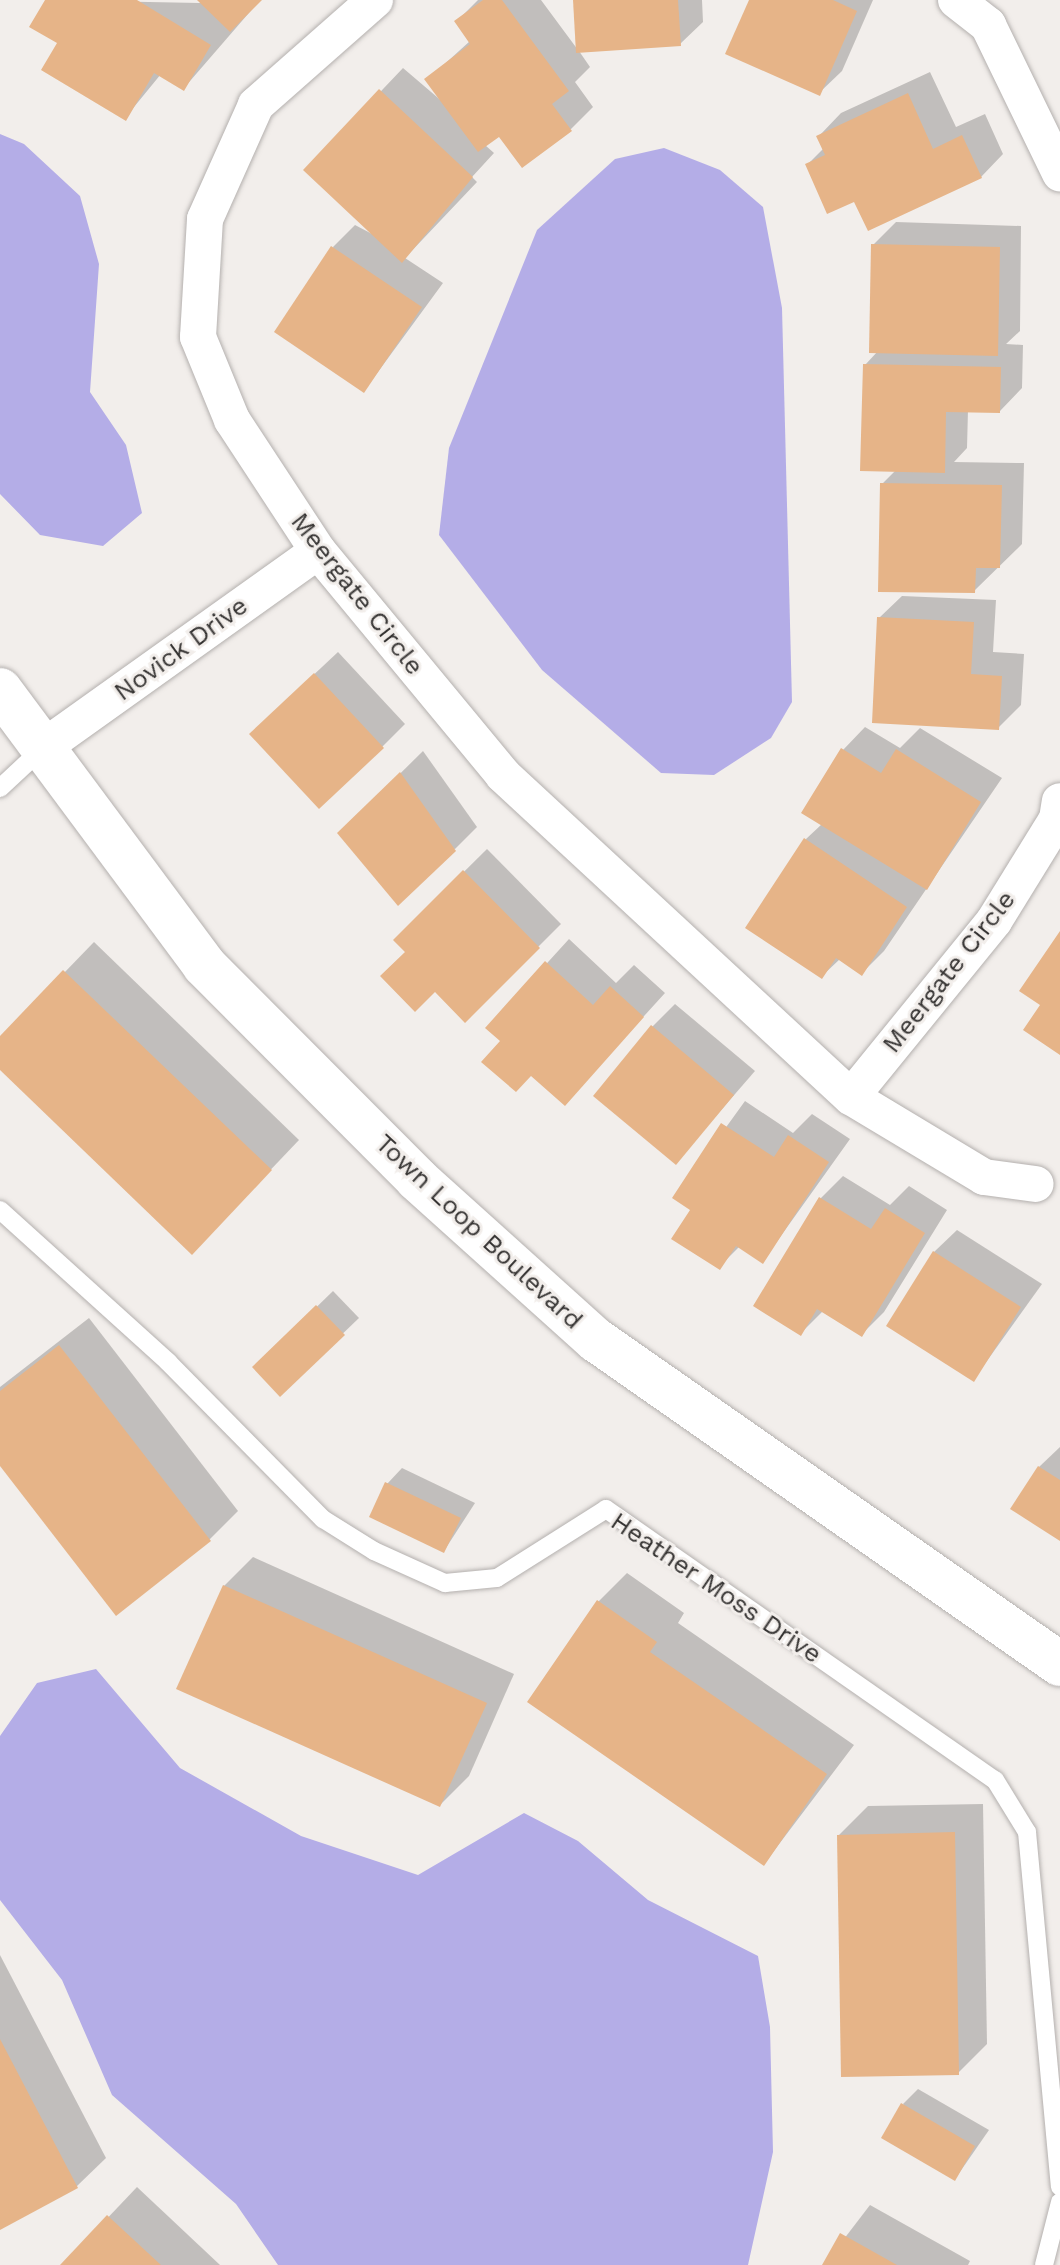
<!DOCTYPE html>
<style>
body{margin:0}
#map{position:relative;width:1060px;height:2265px;overflow:hidden;background:#f2eeeb;font-family:"Work Sans",sans-serif}
div>[style]{position:absolute}
[style*='--x']{left:calc(var(--x)*1px);top:calc(var(--y)*1px);width:calc(var(--w)*1px);rotate:calc(var(--a)*1deg)}
.water>*{inset:0;background:#b4ade7}
.shadow>*{inset:0;background:#0003}
.building>*{inset:0;background:#e6b488}
.roads{filter:drop-shadow(0 0 2px #b4b0ae) drop-shadow(0 0 2px #b4b0ae)}
.service>*{height:18px;margin:-9px;padding:0 9px;transform-origin:9px;border-radius:9px;background:#fff}
.minor>*{height:36px;margin:-18px;padding:0 18px;transform-origin:18px;border-radius:18px;background:#fff}
.tertiary>*{height:44px;margin:-22px;padding:0 22px;transform-origin:22px;border-radius:22px;background:#fff}
span{translate:-50% -50%;white-space:nowrap;text-align:center;line-height:1.15;-webkit-text-stroke:6px #f2eeeb;paint-order:stroke}
.street-label{font-size:26px;color:#363433}
</style>
<div id="map">
<div class="water">
<div style="clip-path:polygon(0 134px,24px 144px,80px 196px,99px 264px,90px 392px,126px 445px,142px 513px,103px 546px,40px 535px,0 494px)"></div>
<div style="clip-path:polygon(664px 148px,720px 170px,763px 207px,782px 308px,792px 702px,771px 738px,714px 775px,661px 773px,542px 670px,439px 535px,449px 448px,537px 230px,615px 159px)"></div>
<div style="clip-path:polygon(96px 1669px,180px 1768px,301px 1836px,418px 1875px,524px 1813px,578px 1841px,648px 1900px,758px 1956px,770px 2027px,773px 2152px,748px 2265px,278px 2265px,236px 2204px,112px 2095px,62px 1980px,0 1900px,0 1736px,37px 1683px)"></div>
</div>
<div class="shadow">
<div style="clip-path:polygon(47px 0,200px 3px,260px 0,184px 88px,161px 74px,125px 118px,59px 43px)"></div>
<div style="clip-path:polygon(478px 0,541px 0,578px 50px,575px 0,702px 0,703px 22px,680px 44px,579px 51px,590px 67px,575px 82px,593px 107px,571px 129px,500px 134px,485px 145px,494px 153px,472px 177px,477px 182px,405px 258px,443px 283px,364px 391px,333px 247px,355px 225px,376px 236px,306px 170px,403px 68px,444px 103px,427px 80px,470px 41px,456px 22px)"></div>
<div style="clip-path:polygon(751px 0,873px 0,842px 71px,819px 93px)"></div>
<div style="clip-path:polygon(930px 72px,956px 127px,985px 114px,1003px 154px,981px 177px,855px 199px,807px 165px,824px 148px,819px 136px,841px 113px)"></div>
<div style="clip-path:polygon(896px 222px,1021px 226px,1020px 331px,1006px 344px,1023px 345px,1022px 388px,1000px 411px,968px 410px,967px 448px,954px 462px,1024px 463px,1022px 544px,974px 591px,882px 484px,896px 470px,865px 365px,878px 351px,873px 245px)"></div>
<div style="clip-path:polygon(902px 596px,996px 600px,993px 652px,1024px 654px,1021px 705px,998px 728px,879px 618px)"></div>
<div style="clip-path:polygon(338px 652px,405px 724px,382px 747px,275px 711px)"></div>
<div style="clip-path:polygon(865px 727px,900px 748px,920px 728px,1002px 778px,884px 951px,862px 973px,840px 959px,822px 976px,806px 839px,822px 824px,843px 750px)"></div>
<div style="clip-path:polygon(423px 751px,477px 827px,455px 849px,340px 833px)"></div>
<div style="clip-path:polygon(487px 849px,561px 924px,465px 1020px,395px 940px)"></div>
<div style="clip-path:polygon(569px 939px,616px 983px,634px 965px,665px 993px,565px 1103px,488px 1028px)"></div>
<div style="clip-path:polygon(94px 942px,299px 1140px,220px 1223px,0 1068px,0 1039px)"></div>
<div style="clip-path:polygon(675px 1004px,755px 1071px,676px 1162px,652px 1027px)"></div>
<div style="clip-path:polygon(745px 1101px,793px 1133px,812px 1114px,850px 1139px,763px 1261px,740px 1246px,719px 1267px,693px 1209px,675px 1198px)"></div>
<div style="clip-path:polygon(843px 1176px,890px 1205px,909px 1186px,947px 1210px,884px 1312px,862px 1334px,824px 1310px,801px 1333px,821px 1198px)"></div>
<div style="clip-path:polygon(957px 1230px,1042px 1284px,974px 1379px,934px 1252px)"></div>
<div style="clip-path:polygon(333px 1291px,359px 1318px,280px 1394px,255px 1367px)"></div>
<div style="clip-path:polygon(89px 1318px,238px 1511px,209px 1540px,0 1463px,0 1387px)"></div>
<div style="clip-path:polygon(1060px 1447px,1060px 1539px,1039px 1467px)"></div>
<div style="clip-path:polygon(402px 1468px,475px 1503px,444px 1551px,387px 1484px)"></div>
<div style="clip-path:polygon(253px 1557px,514px 1674px,469px 1776px,440px 1805px,224px 1586px)"></div>
<div style="clip-path:polygon(627px 1573px,684px 1613px,678px 1623px,854px 1745px,764px 1864px,598px 1602px)"></div>
<div style="clip-path:polygon(983px 1804px,987px 2044px,958px 2073px,839px 1835px,868px 1806px)"></div>
<div style="clip-path:polygon(0 1955px,106px 2158px,77px 2186px,0 2227px)"></div>
<div style="clip-path:polygon(918px 2089px,989px 2130px,955px 2179px,903px 2104px)"></div>
<div style="clip-path:polygon(137px 2187px,220px 2265px,63px 2265px)"></div>
<div style="clip-path:polygon(870px 2205px,970px 2261px,968px 2265px,824px 2265px)"></div>
</div>
<div class="building">
<div style="clip-path:polygon(45px 0,137px 0,211px 45px,184px 91px,154px 73px,126px 121px,41px 70px,57px 43px,29px 27px)"></div>
<div style="clip-path:polygon(197px 0,262px 0,230px 32px)"></div>
<div style="clip-path:polygon(483px 0,502px 0,569px 91px,552px 104px,572px 131px,522px 168px,499px 137px,478px 152px,424px 79px,470px 44px,454px 21px)"></div>
<div style="clip-path:polygon(573px 0,678px 0,681px 46px,576px 53px)"></div>
<div style="clip-path:polygon(749px 0,833px 0,857px 11px,820px 96px,725px 54px)"></div>
<div style="clip-path:polygon(379px 89px,473px 177px,402px 263px,303px 170px)"></div>
<div style="clip-path:polygon(908px 93px,933px 149px,962px 135px,982px 178px,868px 231px,854px 202px,827px 214px,805px 164px,825px 155px,816px 136px)"></div>
<div style="clip-path:polygon(871px 244px,1000px 247px,998px 356px,869px 353px)"></div>
<div style="clip-path:polygon(331px 246px,422px 307px,364px 393px,274px 332px)"></div>
<div style="clip-path:polygon(863px 364px,1001px 367px,1000px 413px,946px 412px,945px 473px,860px 471px)"></div>
<div style="clip-path:polygon(880px 483px,1002px 485px,1000px 568px,976px 568px,975px 593px,878px 592px)"></div>
<div style="clip-path:polygon(877px 617px,974px 622px,971px 674px,1002px 676px,999px 730px,872px 723px)"></div>
<div style="clip-path:polygon(314px 673px,384px 748px,319px 809px,249px 734px)"></div>
<div style="clip-path:polygon(841px 748px,881px 773px,896px 749px,981px 802px,927px 890px,801px 813px)"></div>
<div style="clip-path:polygon(400px 772px,456px 851px,398px 906px,337px 833px)"></div>
<div style="clip-path:polygon(804px 838px,907px 907px,862px 976px,836px 958px,822px 979px,745px 928px)"></div>
<div style="clip-path:polygon(463px 870px,540px 948px,465px 1023px,435px 992px,415px 1012px,380px 976px,405px 952px,393px 940px)"></div>
<div style="clip-path:polygon(1060px 931px,1060px 1055px,1023px 1030px,1040px 1005px,1019px 991px)"></div>
<div style="clip-path:polygon(545px 961px,593px 1005px,610px 986px,644px 1017px,565px 1106px,531px 1076px,516px 1092px,481px 1062px,500px 1041px,485px 1028px)"></div>
<div style="clip-path:polygon(63px 970px,272px 1170px,192px 1255px,0 1070px,0 1036px)"></div>
<div style="clip-path:polygon(651px 1025px,734px 1095px,676px 1165px,593px 1096px)"></div>
<div style="clip-path:polygon(721px 1123px,774px 1157px,788px 1135px,829px 1162px,763px 1264px,736px 1246px,720px 1270px,671px 1239px,690px 1210px,672px 1198px)"></div>
<div style="clip-path:polygon(819px 1197px,871px 1229px,885px 1208px,925px 1233px,862px 1337px,817px 1309px,801px 1336px,753px 1306px)"></div>
<div style="clip-path:polygon(933px 1251px,1021px 1307px,974px 1382px,886px 1326px)"></div>
<div style="clip-path:polygon(316px 1305px,345px 1335px,280px 1397px,252px 1367px)"></div>
<div style="clip-path:polygon(59px 1345px,211px 1541px,116px 1616px,0 1466px,0 1391px)"></div>
<div style="clip-path:polygon(1038px 1466px,1060px 1480px,1060px 1541px,1010px 1509px)"></div>
<div style="clip-path:polygon(385px 1482px,461px 1518px,444px 1553px,369px 1517px)"></div>
<div style="clip-path:polygon(223px 1585px,487px 1703px,440px 1807px,176px 1689px)"></div>
<div style="clip-path:polygon(597px 1600px,657px 1642px,650px 1652px,827px 1774px,764px 1866px,527px 1702px)"></div>
<div style="clip-path:polygon(955px 1832px,959px 2075px,841px 2077px,837px 1835px)"></div>
<div style="clip-path:polygon(0 2039px,78px 2188px,0 2230px)"></div>
<div style="clip-path:polygon(901px 2103px,975px 2146px,955px 2181px,881px 2138px)"></div>
<div style="clip-path:polygon(107px 2215px,161px 2265px,60px 2265px)"></div>
<div style="clip-path:polygon(840px 2233px,897px 2265px,822px 2265px)"></div>
</div>
<div class="roads">
<div class="service">
<div style="--x:0;--y:788;--w:62;--a:-43"></div>
<div style="--x:0;--y:1210;--w:227;--a:42.1"></div>
<div style="--x:168;--y:1362;--w:221;--a:45.4"></div>
<div style="--x:323;--y:1519;--w:60;--a:32.1"></div>
<div style="--x:374;--y:1551;--w:78;--a:24.3"></div>
<div style="--x:445;--y:1583;--w:52;--a:-5.5"></div>
<div style="--x:497;--y:1578;--w:129;--a:-32.3"></div>
<div style="--x:606;--y:1509;--w:474;--a:34.9"></div>
<div style="--x:995;--y:1780;--w:61;--a:58.4"></div>
<div style="--x:1027;--y:1832;--w:356;--a:84.7"></div>
<div style="--x:1044;--y:2265;--w:65;--a:-75.7"></div>
</div>
<div class="minor">
<div style="--x:375;--y:0;--w:159;--a:138.6"></div>
<div style="--x:256;--y:105;--w:125;--a:114.1"></div>
<div style="--x:205;--y:219;--w:118;--a:93.4"></div>
<div style="--x:198;--y:337;--w:90;--a:67.7"></div>
<div style="--x:232;--y:420;--w:157;--a:56.7"></div>
<div style="--x:318;--y:551;--w:291;--a:50.4"></div>
<div style="--x:503;--y:775;--w:474;--a:42.8"></div>
<div style="--x:851;--y:1097;--w:155;--a:31"></div>
<div style="--x:984;--y:1177;--w:52;--a:7.7"></div>
<div style="--x:956;--y:0;--w:41;--a:38"></div>
<div style="--x:988;--y:25;--w:165;--a:64.1"></div>
<div style="--x:45;--y:746;--w:335;--a:-35.5"></div>
<div style="--x:851;--y:1097;--w:227;--a:-50.9"></div>
<div style="--x:994;--y:921;--w:120;--a:-58.3"></div>
<div style="--x:1057;--y:819;--w:18;--a:-81"></div>
</div>
<div class="tertiary">
<div style="--x:0;--y:690;--w:342;--a:53.4"></div>
<div style="--x:204;--y:965;--w:302;--a:45.1"></div>
<div style="--x:417;--y:1179;--w:241;--a:42"></div>
<div style="--x:596;--y:1340;--w:566;--a:34.93"></div>
</div>
</div>
<div class="street-label">
<span style="left:357px;top:594px;rotate:52deg">Meergate Circle</span>
<span style="left:181px;top:649px;rotate:-36deg">Novick Drive</span>
<span style="left:949px;top:972px;rotate:-52deg">Meergate Circle</span>
<span style="left:479px;top:1232px;rotate:43deg">Town Loop Boulevard</span>
<span style="left:716px;top:1588px;rotate:34deg">Heather Moss Drive</span>
</div>
</div>
